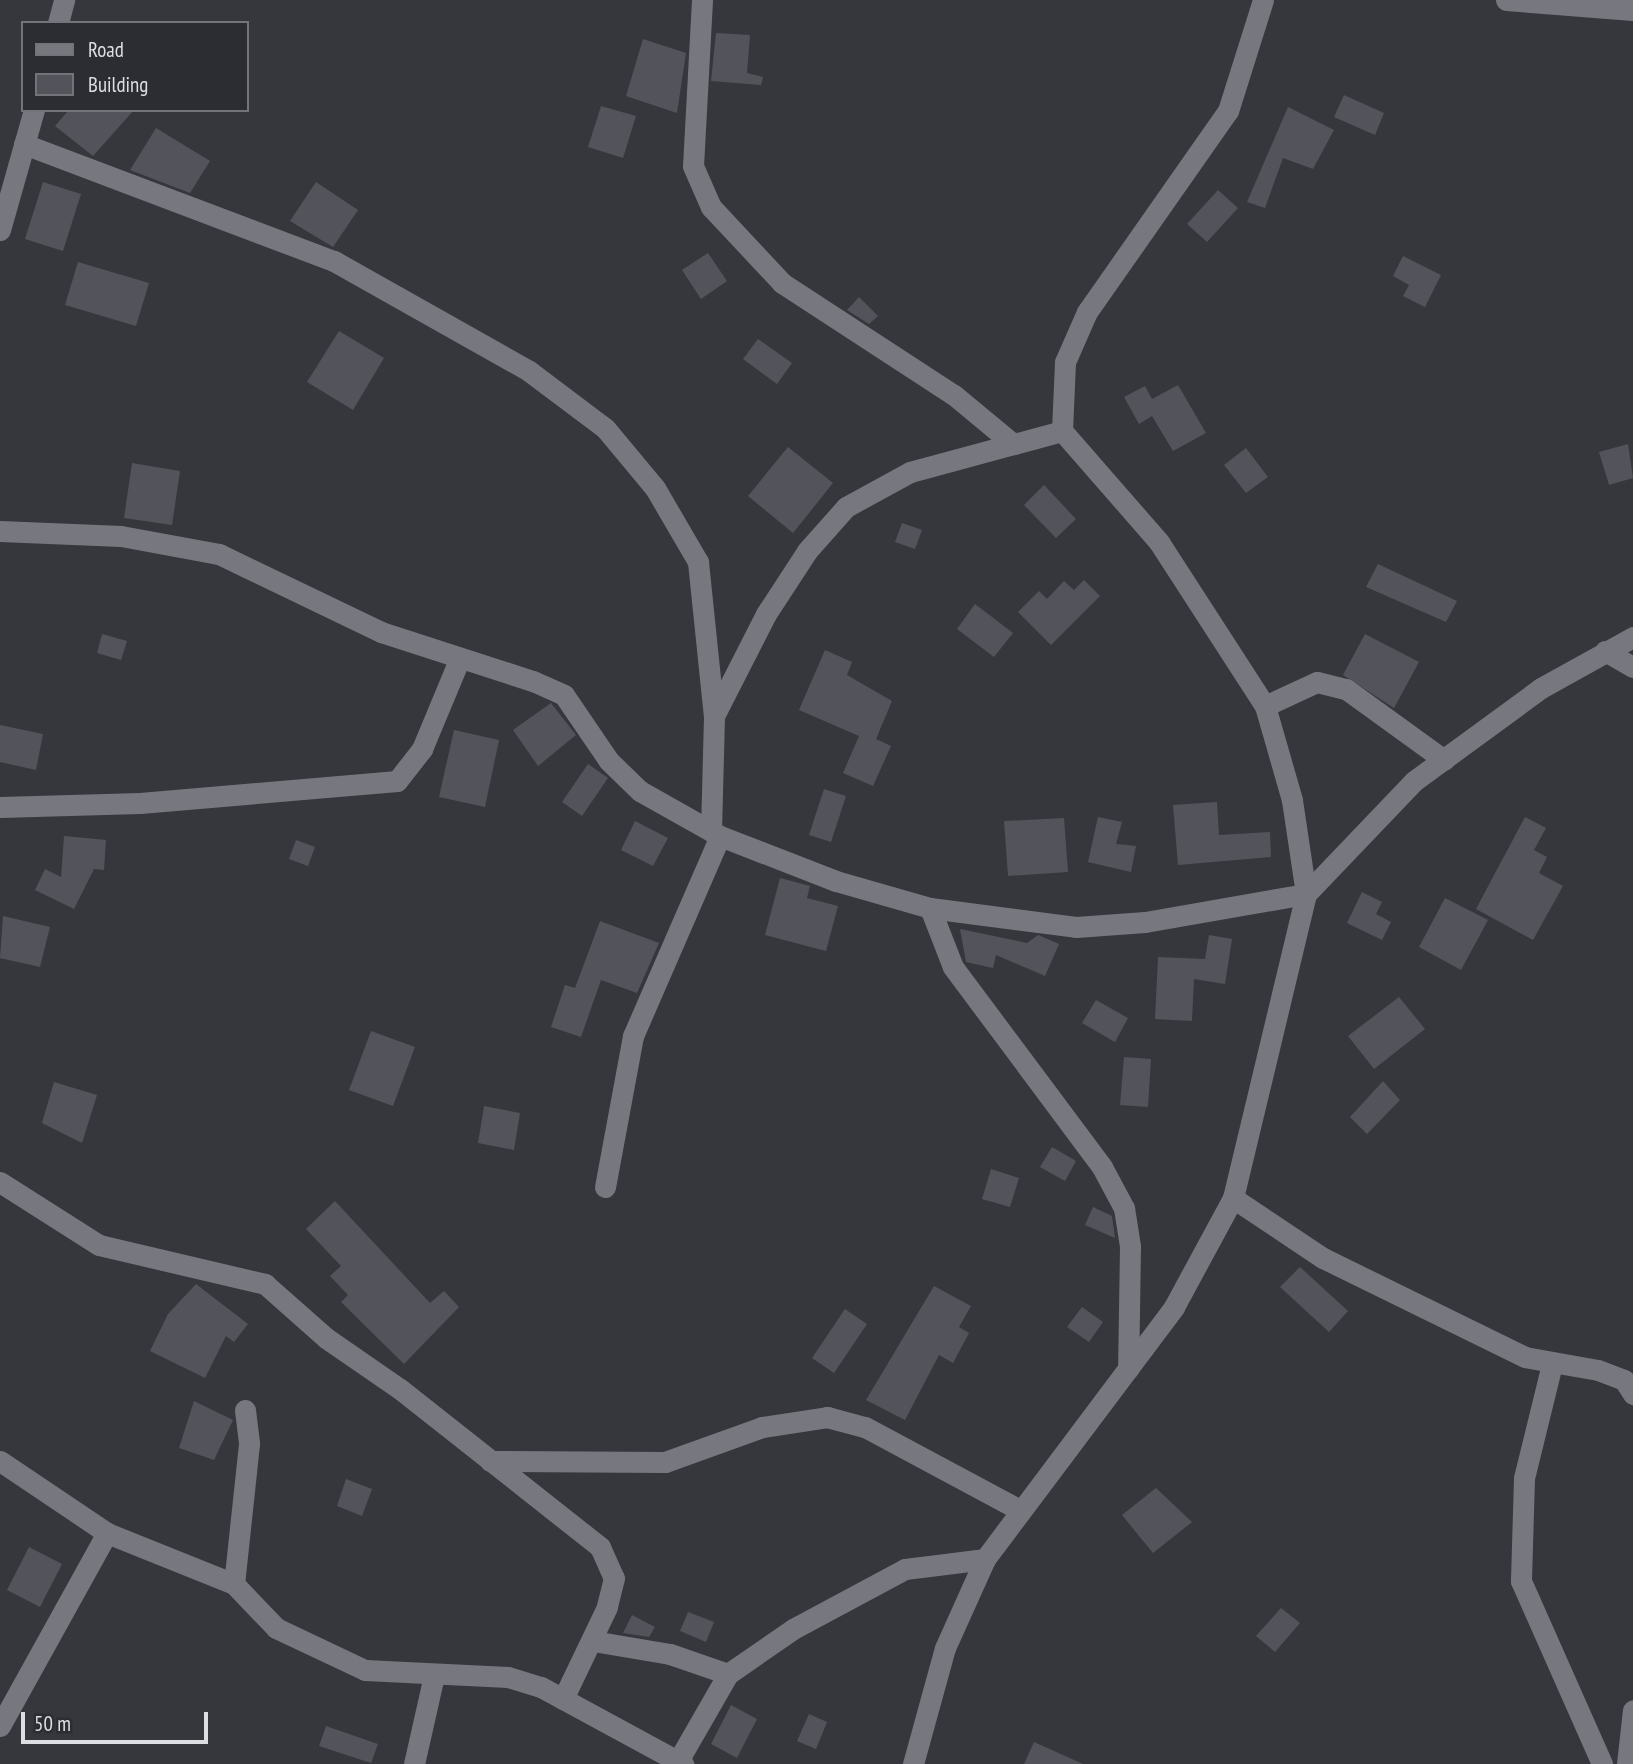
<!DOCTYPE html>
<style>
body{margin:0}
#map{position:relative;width:1633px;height:1764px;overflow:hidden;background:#36373d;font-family:"PT Sans Narrow",sans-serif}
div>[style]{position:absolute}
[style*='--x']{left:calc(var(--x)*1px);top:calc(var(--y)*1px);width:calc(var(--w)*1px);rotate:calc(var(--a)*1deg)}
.building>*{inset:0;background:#53545b}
.minor>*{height:21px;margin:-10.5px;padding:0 10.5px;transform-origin:10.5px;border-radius:10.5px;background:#77787f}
span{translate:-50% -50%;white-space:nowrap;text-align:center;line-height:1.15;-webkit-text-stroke:5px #2c2c33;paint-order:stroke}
.legend{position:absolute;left:21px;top:21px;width:228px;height:91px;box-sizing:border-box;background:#2c2c33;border:2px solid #737379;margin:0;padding:9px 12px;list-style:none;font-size:21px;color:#dddee2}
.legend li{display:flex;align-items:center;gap:14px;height:35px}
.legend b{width:35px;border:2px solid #737379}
.scale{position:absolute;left:21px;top:1712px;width:187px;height:32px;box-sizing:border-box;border:4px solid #dddee2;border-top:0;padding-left:9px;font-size:21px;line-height:24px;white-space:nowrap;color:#dddee2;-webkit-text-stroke:5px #2c2c33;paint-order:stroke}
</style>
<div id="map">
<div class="building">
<div style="clip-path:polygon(716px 33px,750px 35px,747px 73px,763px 77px,761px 85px,711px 81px)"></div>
<div style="clip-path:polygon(643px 39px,686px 53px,677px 113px,626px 96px)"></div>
<div style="clip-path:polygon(1344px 95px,1384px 113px,1375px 135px,1334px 117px)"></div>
<div style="clip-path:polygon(601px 106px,636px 116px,623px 158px,588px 147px)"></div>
<div style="clip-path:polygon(1288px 107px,1334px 130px,1313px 169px,1283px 158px,1265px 208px,1247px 202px)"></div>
<div style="clip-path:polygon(69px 110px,134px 110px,93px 156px,55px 126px)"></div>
<div style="clip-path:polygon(156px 128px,210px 161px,190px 193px,130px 170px)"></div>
<div style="clip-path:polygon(43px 182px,81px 194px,63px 251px,25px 239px)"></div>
<div style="clip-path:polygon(316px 182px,358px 210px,333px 247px,290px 221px)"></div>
<div style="clip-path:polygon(1218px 190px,1238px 208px,1207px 242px,1187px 224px)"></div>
<div style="clip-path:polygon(708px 253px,727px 281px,701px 299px,682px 270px)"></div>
<div style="clip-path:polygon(1403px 256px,1441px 275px,1425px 307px,1403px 296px,1409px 285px,1393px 276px)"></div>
<div style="clip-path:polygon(78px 262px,149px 283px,136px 326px,65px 305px)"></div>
<div style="clip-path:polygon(859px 297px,878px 316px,869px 324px,847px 310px)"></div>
<div style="clip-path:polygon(339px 331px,384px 358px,353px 410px,307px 382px)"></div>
<div style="clip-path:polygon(758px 339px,792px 363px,777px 384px,743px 359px)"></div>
<div style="clip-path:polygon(1178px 385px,1206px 433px,1173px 451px,1152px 416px,1139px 424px,1124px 397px,1145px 386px,1152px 399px)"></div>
<div style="clip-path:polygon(1628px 444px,1633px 478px,1609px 485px,1599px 452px)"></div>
<div style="clip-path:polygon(788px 447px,833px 483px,793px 533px,748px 496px)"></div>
<div style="clip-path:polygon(1246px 448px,1268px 477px,1246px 493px,1224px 465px)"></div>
<div style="clip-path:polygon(132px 463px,180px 471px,172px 525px,124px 518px)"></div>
<div style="clip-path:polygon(1044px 485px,1076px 519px,1056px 538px,1024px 505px)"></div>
<div style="clip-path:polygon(902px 523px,922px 530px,915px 549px,895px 542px)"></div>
<div style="clip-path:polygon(1378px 564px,1457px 601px,1446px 622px,1366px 587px)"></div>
<div style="clip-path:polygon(1084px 580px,1100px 596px,1051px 645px,1018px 612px,1039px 591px,1047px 599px,1064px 581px,1074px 590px)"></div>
<div style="clip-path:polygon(975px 604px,1013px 633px,994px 657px,957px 629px)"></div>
<div style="clip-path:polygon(102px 634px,127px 641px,121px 660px,97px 653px)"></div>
<div style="clip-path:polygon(1365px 634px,1419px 662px,1394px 708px,1343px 675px)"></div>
<div style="clip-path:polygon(825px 650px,852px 662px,847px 675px,892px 701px,876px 739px,891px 746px,873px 786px,843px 773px,859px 736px,799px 710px)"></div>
<div style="clip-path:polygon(551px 703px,576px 735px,538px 766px,513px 730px)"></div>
<div style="clip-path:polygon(0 725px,43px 734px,36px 770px,0 762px)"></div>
<div style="clip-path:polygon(454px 730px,499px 740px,485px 807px,439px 797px)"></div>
<div style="clip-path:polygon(588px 764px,608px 778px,582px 816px,562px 802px)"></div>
<div style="clip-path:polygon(824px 789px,846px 796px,831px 842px,809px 835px)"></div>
<div style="clip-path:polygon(1217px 802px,1219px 835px,1270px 832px,1271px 857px,1178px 865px,1173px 805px)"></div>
<div style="clip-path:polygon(1098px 817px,1122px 822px,1116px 844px,1136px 846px,1131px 872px,1088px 862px)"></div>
<div style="clip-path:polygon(1525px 817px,1546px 828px,1534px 850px,1547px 857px,1539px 873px,1563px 886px,1533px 940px,1476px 909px)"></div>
<div style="clip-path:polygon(1064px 818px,1068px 872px,1008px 876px,1004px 821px)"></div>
<div style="clip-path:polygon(635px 821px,668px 838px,653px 866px,621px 850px)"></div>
<div style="clip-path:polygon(64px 836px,106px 840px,104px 870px,94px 869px,74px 909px,35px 890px,45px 869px,61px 877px)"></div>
<div style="clip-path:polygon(296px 840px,315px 847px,308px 866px,289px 859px)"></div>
<div style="clip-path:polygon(780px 878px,810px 886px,807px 898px,838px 906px,826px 951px,765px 935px)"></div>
<div style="clip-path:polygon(1362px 892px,1382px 902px,1376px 914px,1391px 922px,1382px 940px,1347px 923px)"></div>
<div style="clip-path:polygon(1445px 898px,1488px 920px,1461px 970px,1419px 947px)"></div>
<div style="clip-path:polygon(3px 916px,50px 927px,40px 967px,0 958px)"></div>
<div style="clip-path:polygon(600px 921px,659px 943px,637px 993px,601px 980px,581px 1037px,551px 1027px,565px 985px,575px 988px)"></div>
<div style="clip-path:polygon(960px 929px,1027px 943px,1038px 935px,1059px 944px,1045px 976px,996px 955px,993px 968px,966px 962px)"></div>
<div style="clip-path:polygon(1209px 935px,1232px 939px,1225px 984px,1194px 979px,1192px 1021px,1155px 1019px,1158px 957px,1205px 959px)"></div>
<div style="clip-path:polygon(1399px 997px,1425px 1029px,1374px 1069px,1348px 1036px)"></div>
<div style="clip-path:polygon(1096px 1000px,1128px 1018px,1115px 1042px,1082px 1023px)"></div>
<div style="clip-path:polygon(371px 1031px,415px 1047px,393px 1106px,349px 1090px)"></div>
<div style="clip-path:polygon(1124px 1057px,1151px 1059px,1148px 1107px,1120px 1105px)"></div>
<div style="clip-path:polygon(1383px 1081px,1400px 1100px,1367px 1134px,1350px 1117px)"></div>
<div style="clip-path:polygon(54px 1082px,97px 1095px,82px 1143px,42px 1123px)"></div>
<div style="clip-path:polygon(484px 1106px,520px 1113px,514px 1150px,478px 1143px)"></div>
<div style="clip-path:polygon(1052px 1147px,1076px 1161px,1065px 1181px,1040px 1167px)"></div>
<div style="clip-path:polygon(991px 1169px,1019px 1178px,1010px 1207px,982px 1199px)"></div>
<div style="clip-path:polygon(335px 1201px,430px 1303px,444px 1291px,459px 1307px,404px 1364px,341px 1302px,348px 1295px,330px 1276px,341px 1266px,306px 1229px)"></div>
<div style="clip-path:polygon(1093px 1207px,1112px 1216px,1115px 1238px,1085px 1225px)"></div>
<div style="clip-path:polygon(1300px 1267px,1348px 1311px,1329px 1332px,1280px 1287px)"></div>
<div style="clip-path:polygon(196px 1284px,248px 1324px,234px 1342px,226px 1336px,205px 1378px,150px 1351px,168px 1314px)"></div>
<div style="clip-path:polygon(934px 1286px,971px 1306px,959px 1327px,969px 1333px,953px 1363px,939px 1355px,905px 1420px,866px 1400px)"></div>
<div style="clip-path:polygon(1082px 1307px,1103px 1322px,1089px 1342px,1067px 1327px)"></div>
<div style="clip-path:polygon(845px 1309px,867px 1324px,834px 1373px,812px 1358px)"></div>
<div style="clip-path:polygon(194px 1401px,233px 1420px,214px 1460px,179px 1448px)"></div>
<div style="clip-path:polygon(346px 1479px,372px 1489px,362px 1516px,337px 1506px)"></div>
<div style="clip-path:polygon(1156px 1488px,1192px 1522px,1153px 1553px,1122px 1515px)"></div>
<div style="clip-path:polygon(29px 1547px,62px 1564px,40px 1607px,7px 1590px)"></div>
<div style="clip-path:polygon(1281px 1608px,1300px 1623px,1275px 1652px,1256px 1636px)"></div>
<div style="clip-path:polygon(688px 1612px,714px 1622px,706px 1642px,680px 1631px)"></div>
<div style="clip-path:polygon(632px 1615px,655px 1627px,649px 1637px,623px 1633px)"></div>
<div style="clip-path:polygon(731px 1705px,757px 1719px,737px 1758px,711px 1744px)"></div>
<div style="clip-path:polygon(809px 1714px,827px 1722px,816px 1749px,797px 1741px)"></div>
<div style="clip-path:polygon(326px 1726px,378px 1744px,371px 1763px,319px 1746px)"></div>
<div style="clip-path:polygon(1034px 1742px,1083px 1764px,1024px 1764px)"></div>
</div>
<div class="minor">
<div style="--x:702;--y:0;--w:166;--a:93.1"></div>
<div style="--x:693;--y:166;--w:45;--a:66.3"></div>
<div style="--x:711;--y:207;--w:104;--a:46.9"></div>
<div style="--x:782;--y:283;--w:205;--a:33.1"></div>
<div style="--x:954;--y:395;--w:77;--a:39.7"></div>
<div style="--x:1506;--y:0;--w:127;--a:4.5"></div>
<div style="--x:58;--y:23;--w:24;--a:-75"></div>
<div style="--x:24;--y:144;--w:331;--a:20.7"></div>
<div style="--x:334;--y:261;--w:224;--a:29.4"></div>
<div style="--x:529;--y:371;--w:95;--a:36.9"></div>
<div style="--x:605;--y:428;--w:78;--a:50.2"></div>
<div style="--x:655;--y:488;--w:86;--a:59.8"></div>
<div style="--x:698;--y:562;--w:155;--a:84.1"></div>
<div style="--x:0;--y:230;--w:125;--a:-74.2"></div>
<div style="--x:0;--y:531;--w:121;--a:2.4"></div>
<div style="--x:121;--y:536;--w:100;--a:10.4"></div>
<div style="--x:219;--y:554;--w:180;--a:25.7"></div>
<div style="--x:381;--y:632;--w:160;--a:17.9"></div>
<div style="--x:533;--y:681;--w:34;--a:24"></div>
<div style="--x:564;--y:695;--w:80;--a:55.7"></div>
<div style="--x:609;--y:761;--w:43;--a:44.1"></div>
<div style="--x:640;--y:791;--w:92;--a:29.4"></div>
<div style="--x:720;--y:836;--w:124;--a:21.2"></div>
<div style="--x:836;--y:881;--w:98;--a:16"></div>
<div style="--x:930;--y:908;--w:147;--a:7.4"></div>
<div style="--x:1076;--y:927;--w:69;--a:-4.1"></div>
<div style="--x:1145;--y:922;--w:163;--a:-9.9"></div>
<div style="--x:1306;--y:894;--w:95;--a:-98.5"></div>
<div style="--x:1292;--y:800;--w:98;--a:-106"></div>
<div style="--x:1265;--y:706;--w:195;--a:-122.9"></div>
<div style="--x:1159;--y:542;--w:147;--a:-131.1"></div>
<div style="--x:1062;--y:431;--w:69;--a:-87.5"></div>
<div style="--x:1065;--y:362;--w:55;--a:-66.3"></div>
<div style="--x:1087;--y:312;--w:246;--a:-55"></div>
<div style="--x:1228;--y:111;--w:116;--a:-72.5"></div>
<div style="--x:1605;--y:651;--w:32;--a:30"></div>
<div style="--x:1265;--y:706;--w:57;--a:-24.8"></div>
<div style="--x:1317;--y:682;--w:30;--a:14"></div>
<div style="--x:1346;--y:689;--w:121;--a:35.9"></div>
<div style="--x:0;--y:807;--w:140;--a:-1.6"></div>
<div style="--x:140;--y:803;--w:258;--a:-4.9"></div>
<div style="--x:397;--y:781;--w:41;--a:-52"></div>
<div style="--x:422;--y:749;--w:96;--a:-67.4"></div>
<div style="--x:711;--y:831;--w:115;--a:-88.5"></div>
<div style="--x:714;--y:716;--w:114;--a:-63"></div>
<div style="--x:766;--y:614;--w:75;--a:-56.9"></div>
<div style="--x:807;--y:551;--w:59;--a:-48.4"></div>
<div style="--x:846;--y:507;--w:73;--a:-28.7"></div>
<div style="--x:910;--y:472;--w:157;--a:-15.1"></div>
<div style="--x:930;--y:908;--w:63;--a:68.7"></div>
<div style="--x:953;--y:967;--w:249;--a:53.3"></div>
<div style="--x:1102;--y:1167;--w:47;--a:61.8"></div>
<div style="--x:1124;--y:1208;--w:39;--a:81"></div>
<div style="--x:1130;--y:1247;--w:122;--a:90.9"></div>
<div style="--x:0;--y:1182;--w:117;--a:32.5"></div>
<div style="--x:99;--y:1245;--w:171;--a:13.2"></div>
<div style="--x:265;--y:1284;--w:81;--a:41.5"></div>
<div style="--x:326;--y:1338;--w:90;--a:34.6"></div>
<div style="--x:400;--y:1389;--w:255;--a:38.3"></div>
<div style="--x:600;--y:1547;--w:34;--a:66"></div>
<div style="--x:614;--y:1578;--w:30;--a:104"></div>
<div style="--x:607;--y:1607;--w:102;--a:115.6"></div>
<div style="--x:605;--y:1187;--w:154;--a:-79.5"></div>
<div style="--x:633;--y:1036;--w:218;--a:-66.5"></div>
<div style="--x:1233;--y:1198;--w:108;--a:33.7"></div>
<div style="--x:1323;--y:1258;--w:225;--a:26.1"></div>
<div style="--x:1525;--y:1357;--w:74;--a:10.1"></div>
<div style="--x:1598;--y:1370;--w:28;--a:21"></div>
<div style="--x:1624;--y:1380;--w:17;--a:57"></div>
<div style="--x:1552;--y:1364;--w:117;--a:103.8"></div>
<div style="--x:1524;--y:1478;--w:103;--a:91.7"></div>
<div style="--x:1521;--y:1581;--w:200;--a:66.1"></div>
<div style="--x:245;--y:1410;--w:34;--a:83"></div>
<div style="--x:249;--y:1444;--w:141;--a:96.1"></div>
<div style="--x:234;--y:1584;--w:61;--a:46.3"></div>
<div style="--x:276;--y:1628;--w:98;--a:25.3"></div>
<div style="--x:365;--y:1670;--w:143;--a:2.8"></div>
<div style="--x:508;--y:1677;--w:34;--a:17"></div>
<div style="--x:541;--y:1687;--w:162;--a:28.5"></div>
<div style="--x:0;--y:1461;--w:129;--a:33.9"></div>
<div style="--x:107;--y:1533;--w:137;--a:21.9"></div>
<div style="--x:490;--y:1461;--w:175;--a:0.3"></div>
<div style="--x:665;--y:1462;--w:103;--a:-19.8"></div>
<div style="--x:762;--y:1427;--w:66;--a:-8.7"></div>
<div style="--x:827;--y:1417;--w:39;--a:15"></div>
<div style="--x:865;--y:1427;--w:174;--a:28.2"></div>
<div style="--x:593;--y:1641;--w:78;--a:9.6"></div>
<div style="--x:670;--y:1654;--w:61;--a:19"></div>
<div style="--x:0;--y:1726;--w:221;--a:-61"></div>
<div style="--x:678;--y:1761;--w:100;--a:-60.1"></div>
<div style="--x:728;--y:1674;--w:79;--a:-34.7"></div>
<div style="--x:793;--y:1629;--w:127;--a:-28.2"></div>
<div style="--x:905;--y:1569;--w:81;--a:-7.1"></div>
<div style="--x:414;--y:1764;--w:91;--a:-77.3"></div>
<div style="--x:913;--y:1764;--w:120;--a:-74.6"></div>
<div style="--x:945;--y:1648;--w:98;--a:-65.8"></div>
<div style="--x:985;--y:1559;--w:315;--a:-53.1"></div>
<div style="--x:1174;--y:1307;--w:124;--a:-61.6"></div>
<div style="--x:1233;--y:1198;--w:313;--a:-76.5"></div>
<div style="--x:1306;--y:894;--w:156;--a:-46.3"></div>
<div style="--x:1414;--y:781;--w:157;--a:-36.2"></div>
<div style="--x:1541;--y:688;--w:105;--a:-29"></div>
<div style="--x:1627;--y:1764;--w:54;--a:-83.7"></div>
</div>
<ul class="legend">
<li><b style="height:9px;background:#77787f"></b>Road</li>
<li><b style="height:19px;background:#53545b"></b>Building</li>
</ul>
<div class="scale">50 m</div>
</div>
